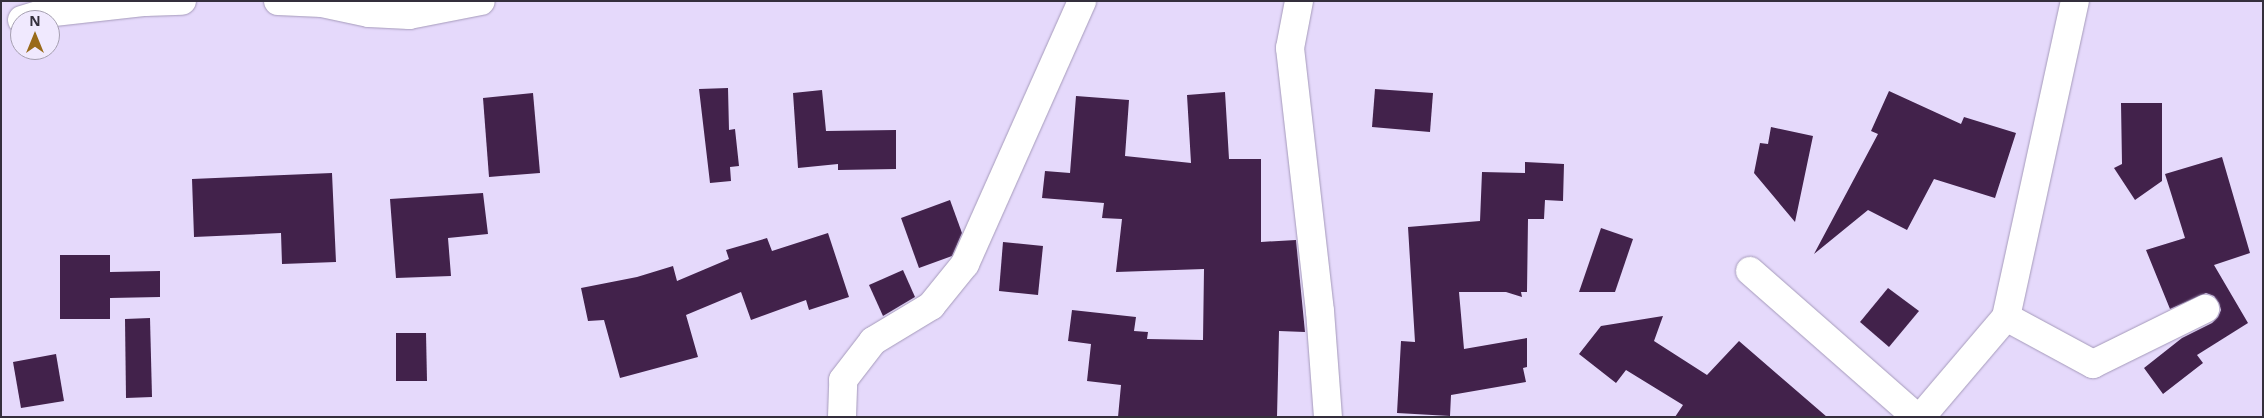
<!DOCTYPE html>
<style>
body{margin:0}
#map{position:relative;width:2264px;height:418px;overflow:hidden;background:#e5d9fb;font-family:"Open Sans",sans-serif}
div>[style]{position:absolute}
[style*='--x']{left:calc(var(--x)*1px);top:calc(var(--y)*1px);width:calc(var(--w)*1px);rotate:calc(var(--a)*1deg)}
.building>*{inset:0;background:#42224b}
.roads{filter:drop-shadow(0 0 1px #a59aba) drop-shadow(0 0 1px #a59aba)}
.minor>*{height:28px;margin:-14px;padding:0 14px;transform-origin:14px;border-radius:14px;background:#fff}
span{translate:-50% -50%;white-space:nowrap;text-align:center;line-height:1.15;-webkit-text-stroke:5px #f0e9fe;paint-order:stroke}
.frame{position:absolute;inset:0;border:2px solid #342f3c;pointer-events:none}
.north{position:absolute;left:10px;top:10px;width:50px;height:50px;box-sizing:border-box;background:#f0e9fe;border:1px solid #a59fb0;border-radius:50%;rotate:0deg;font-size:14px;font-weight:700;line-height:20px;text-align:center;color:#342f3c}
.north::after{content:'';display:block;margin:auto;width:18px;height:22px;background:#996a1a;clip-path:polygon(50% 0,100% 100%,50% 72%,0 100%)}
</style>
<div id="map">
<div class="building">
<div style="clip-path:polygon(728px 88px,729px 130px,735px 129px,739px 166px,730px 167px,731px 181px,710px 183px,699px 89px)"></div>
<div style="clip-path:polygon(1375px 89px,1433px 93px,1430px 132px,1372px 127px)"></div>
<div style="clip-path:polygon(822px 90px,826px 131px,896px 130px,896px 169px,838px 170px,838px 164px,798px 168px,793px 93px)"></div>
<div style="clip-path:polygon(1889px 91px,1961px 124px,1964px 117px,2016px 133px,1995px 198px,1934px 179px,1907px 230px,1868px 210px,1814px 254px,1878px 134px,1871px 131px)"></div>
<div style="clip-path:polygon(1225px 92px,1229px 159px,1261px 159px,1261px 242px,1296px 240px,1305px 332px,1279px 331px,1277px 417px,1118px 417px,1121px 385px,1087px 381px,1091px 344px,1068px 341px,1072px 310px,1136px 317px,1134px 331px,1148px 332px,1147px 339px,1203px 340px,1204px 269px,1116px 272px,1122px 219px,1102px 218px,1104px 203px,1042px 198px,1045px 171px,1070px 173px,1076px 96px,1129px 100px,1125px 156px,1191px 163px,1187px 95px)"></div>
<div style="clip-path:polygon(533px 93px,540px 173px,489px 177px,483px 98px)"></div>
<div style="clip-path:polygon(2121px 103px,2162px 103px,2162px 181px,2135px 200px,2114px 168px,2122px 164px)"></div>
<div style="clip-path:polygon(1771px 127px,1813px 136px,1795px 222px,1754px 173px,1760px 143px,1768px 144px)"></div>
<div style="clip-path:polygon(2222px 157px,2250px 253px,2214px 265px,2248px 323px,2197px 355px,2203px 363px,2163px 394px,2144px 368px,2182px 338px,2212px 323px,2218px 317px,2221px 310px,2219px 303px,2214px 296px,2206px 293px,2170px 309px,2146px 250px,2185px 238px,2165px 174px)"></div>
<div style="clip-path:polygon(1525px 162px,1564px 164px,1563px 201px,1545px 200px,1544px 219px,1528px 219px,1527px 292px,1521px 292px,1522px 297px,1506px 292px,1459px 292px,1464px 349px,1527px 338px,1527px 367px,1523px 368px,1526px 382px,1451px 395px,1450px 416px,1397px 413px,1401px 341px,1415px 342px,1408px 227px,1480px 221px,1482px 172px,1525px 173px)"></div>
<div style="clip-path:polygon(332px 173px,336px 262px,282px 264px,281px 233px,194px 237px,192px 179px)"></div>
<div style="clip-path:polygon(483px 193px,488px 234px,448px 238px,451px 276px,396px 278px,390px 199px)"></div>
<div style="clip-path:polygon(950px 200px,962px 233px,952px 256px,919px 268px,901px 218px)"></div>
<div style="clip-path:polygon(1601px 228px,1633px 239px,1615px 292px,1579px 292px)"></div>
<div style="clip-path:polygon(828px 233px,849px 297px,809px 310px,806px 300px,751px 320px,741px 292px,686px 315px,698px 357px,620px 378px,604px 320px,588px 321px,581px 288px,637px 277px,673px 266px,677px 281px,729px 259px,726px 250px,767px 238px,772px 251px)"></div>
<div style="clip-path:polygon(1003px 242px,1043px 246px,1038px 295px,999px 291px)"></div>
<div style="clip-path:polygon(60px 255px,110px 255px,110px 272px,160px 271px,160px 297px,110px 298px,110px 319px,60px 319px)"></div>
<div style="clip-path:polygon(903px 270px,915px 297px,883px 316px,869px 285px)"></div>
<div style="clip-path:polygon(1888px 288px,1919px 311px,1889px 347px,1860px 322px)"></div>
<div style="clip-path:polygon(1663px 316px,1654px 341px,1707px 375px,1739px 341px,1827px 417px,1675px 417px,1683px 405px,1626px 370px,1616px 383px,1579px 354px,1601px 326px)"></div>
<div style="clip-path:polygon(150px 318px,152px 397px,126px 398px,125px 319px)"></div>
<div style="clip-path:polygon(396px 333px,426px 333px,427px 381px,396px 381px)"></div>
<div style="clip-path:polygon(56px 354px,64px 401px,21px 408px,13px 362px)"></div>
</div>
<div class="roads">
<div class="minor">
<div style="--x:278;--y:1;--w:44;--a:2.6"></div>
<div style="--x:322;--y:3;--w:48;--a:12"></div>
<div style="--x:369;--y:13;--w:40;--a:2.9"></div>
<div style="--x:409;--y:15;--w:73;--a:-11"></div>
<div style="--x:1299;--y:1;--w:48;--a:100.8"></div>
<div style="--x:1290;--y:48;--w:265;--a:83.5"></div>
<div style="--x:1320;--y:311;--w:106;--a:85.7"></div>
<div style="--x:22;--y:20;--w:24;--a:-17"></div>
<div style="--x:45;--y:13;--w:101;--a:-6.3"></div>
<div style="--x:145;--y:2;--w:37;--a:-2"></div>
<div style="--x:1750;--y:271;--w:221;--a:41.3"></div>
<div style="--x:2006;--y:317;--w:99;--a:28.4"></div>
<div style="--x:2093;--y:364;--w:125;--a:-26.2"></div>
<div style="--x:842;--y:417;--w:37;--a:-88"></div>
<div style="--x:843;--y:380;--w:49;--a:-52.4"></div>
<div style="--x:873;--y:341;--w:68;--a:-31.1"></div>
<div style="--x:931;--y:306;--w:54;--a:-51"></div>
<div style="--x:965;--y:264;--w:288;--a:-66"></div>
<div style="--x:1921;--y:417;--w:131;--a:-49.6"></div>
<div style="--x:2006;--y:317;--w:323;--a:-77.7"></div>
</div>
</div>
<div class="frame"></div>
<div class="north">N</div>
</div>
